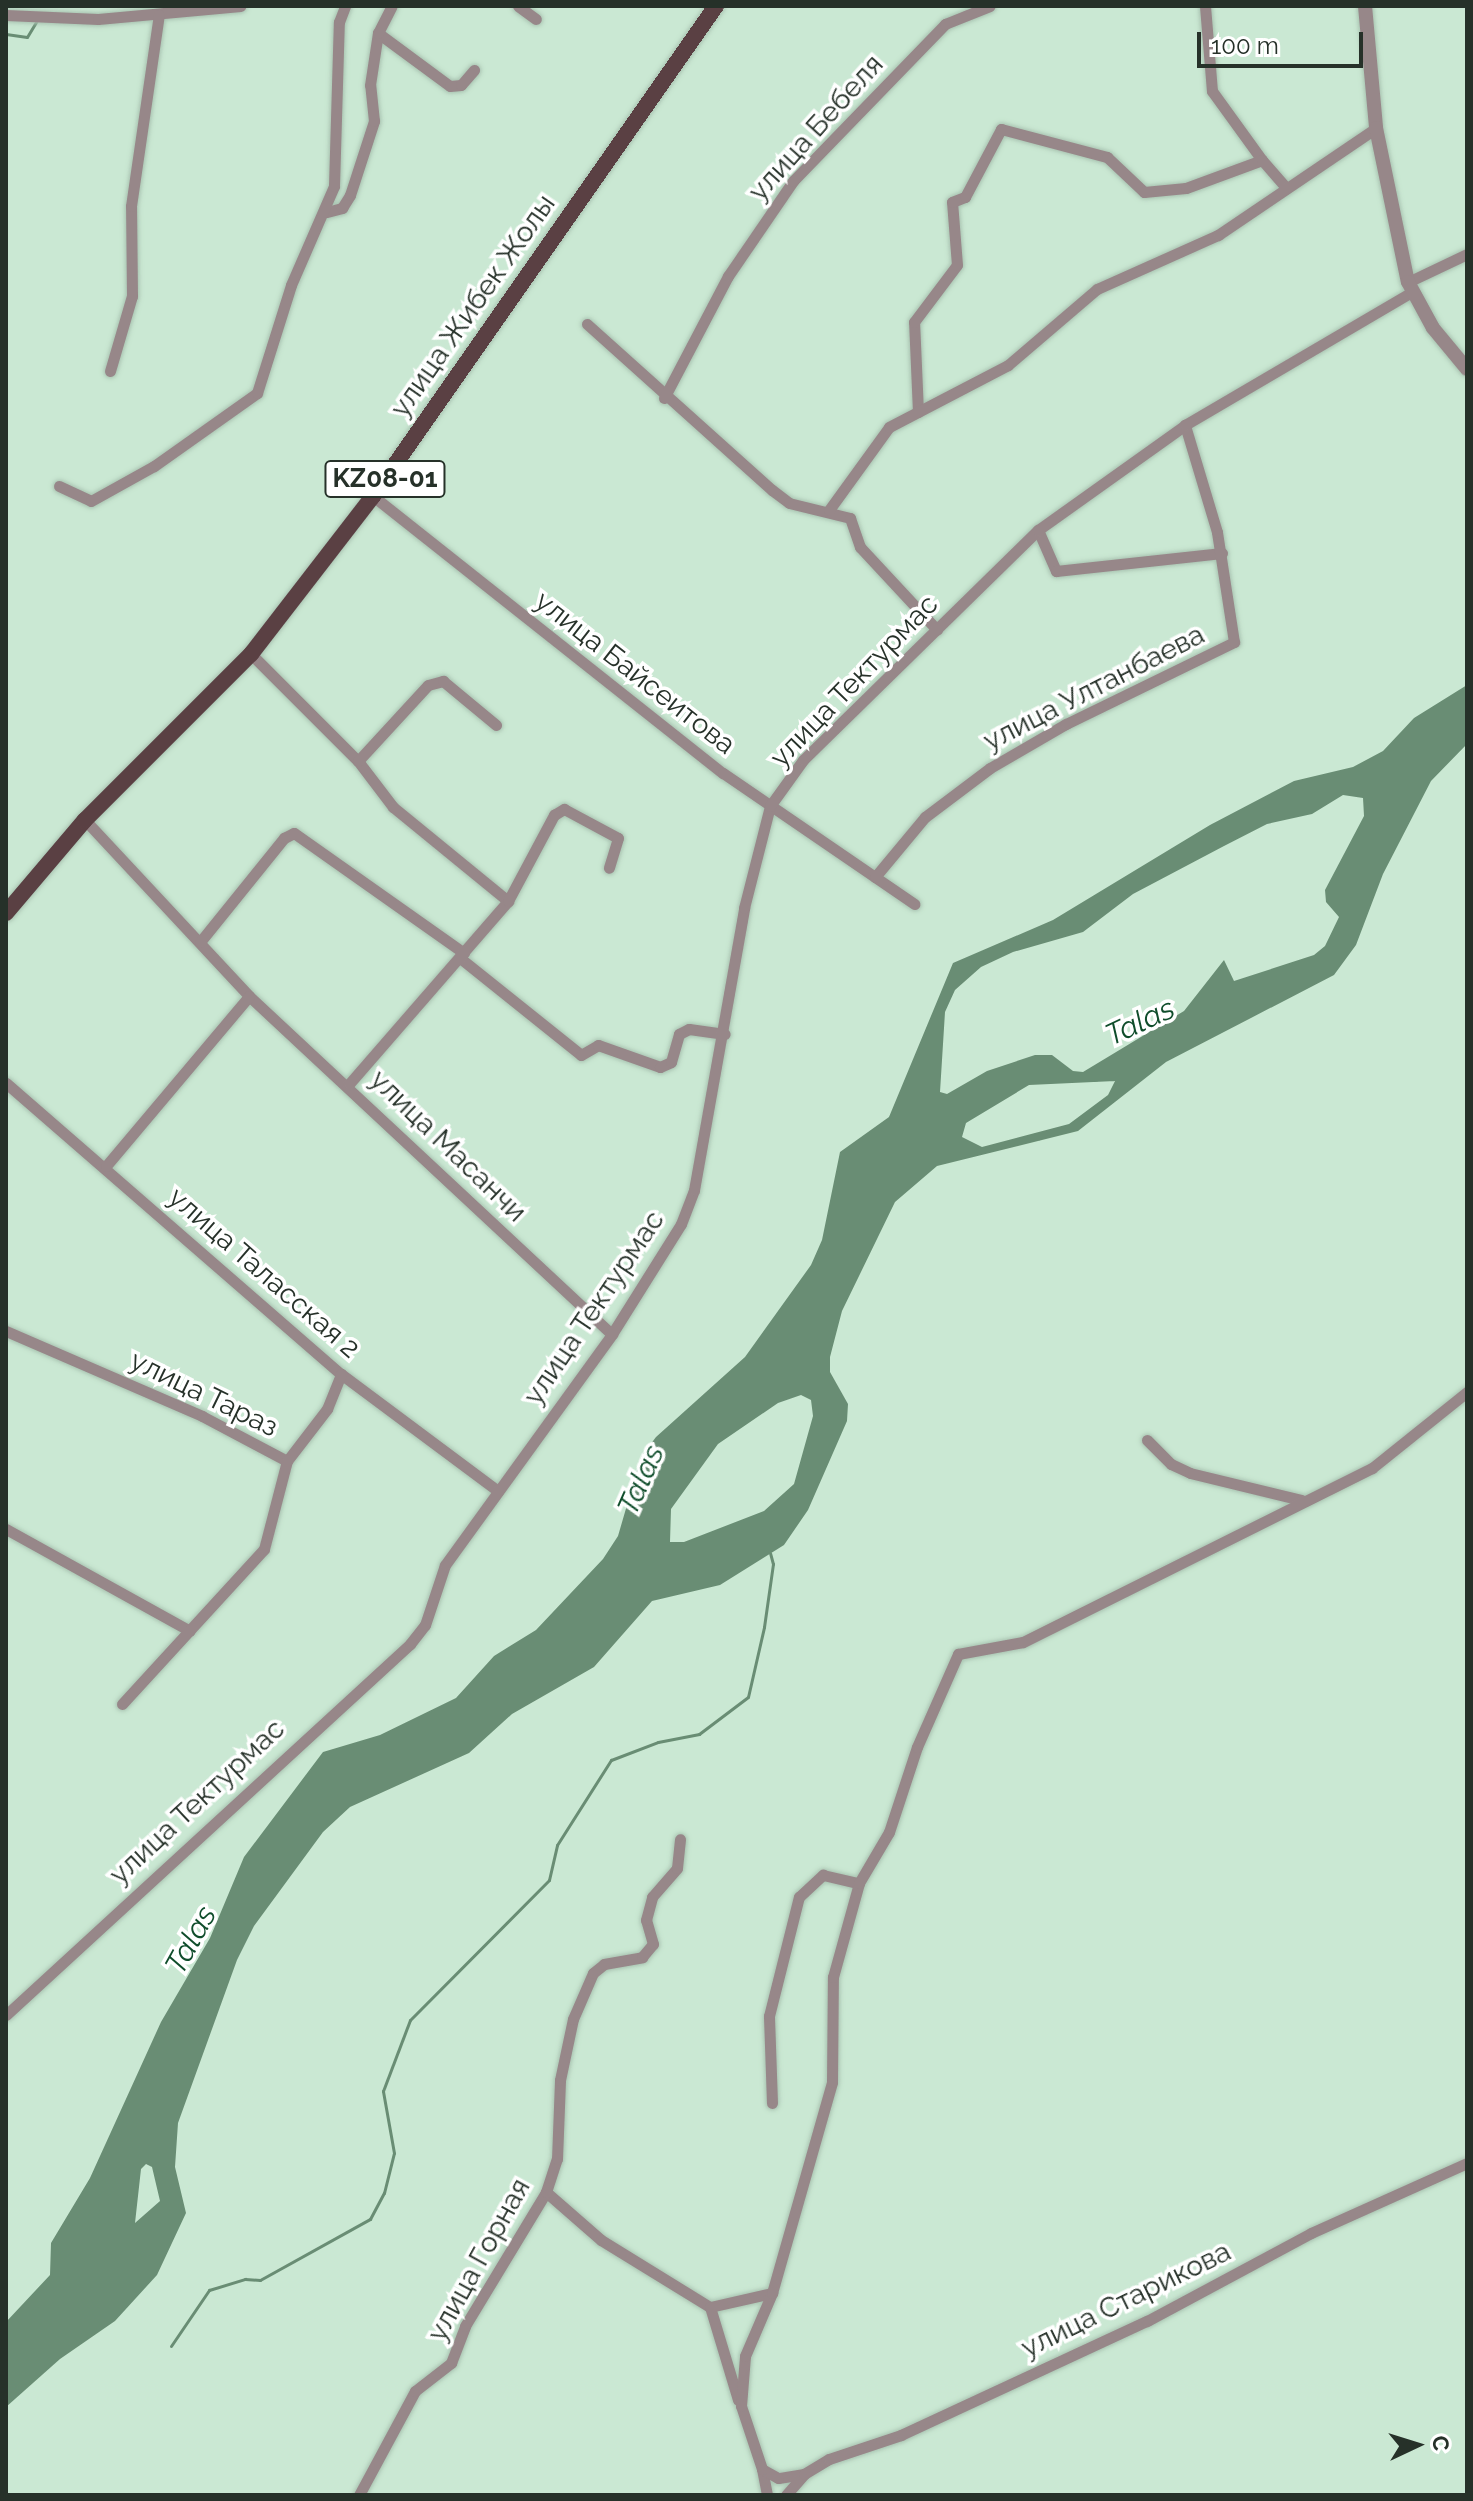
<!DOCTYPE html>
<meta charset="utf-8">
<style>
body{margin:0}
#map{position:relative;width:1473px;height:2501px;overflow:hidden;background:#cae8d3;font-family:Raleway,sans-serif}
div>[style]{position:absolute}
[style*='--x']{left:calc(var(--x)*1px);top:calc(var(--y)*1px);width:calc(var(--w)*1px);rotate:calc(var(--a)*1deg)}
.water>*{inset:0;background:#698d74}
.stream>*{height:3px;margin:-1.5px;padding:0 1.5px;transform-origin:1.5px;border-radius:1.5px;background:#698d74}
.roads{filter:drop-shadow(0 0 2px #a9c3b1) drop-shadow(0 0 2px #a9c3b1)}
.minor>*{height:11px;margin:-5.5px;padding:0 5.5px;transform-origin:5.5px;border-radius:5.5px;background:#978789}
.tertiary>*{height:14px;margin:-7px;padding:0 7px;transform-origin:7px;border-radius:7px;background:#978789}
.primary>*{height:16px;margin:-8px;padding:0 8px;transform-origin:8px;border-radius:8px;background:#5a4043}
span{translate:-50% -50%;white-space:nowrap;text-align:center;line-height:1.15;-webkit-text-stroke:7px #fff;paint-order:stroke}
.shield-label span{padding:2px 6px;background:#fff;border:2px solid;border-radius:6px;-webkit-text-stroke-width:0}
.shield-label{font-size:26px;color:#263129;font-weight:700}
.street-label{font-size:28px;color:#263129}
.water-label{font-size:30px;color:#0f4d2b;font-style:italic}
.frame{position:absolute;inset:0;border:8px solid #263129;pointer-events:none}
.north{position:absolute;left:1377px;top:2405px;width:80px;height:80px;-webkit-text-stroke:6px #fff;paint-order:stroke;rotate:86deg;font-size:22px;font-weight:700;line-height:32px;text-align:center;color:#263129}
.north::after{content:'';display:block;margin:auto;width:28px;height:36px;background:#263129;clip-path:polygon(50% 0,100% 100%,50% 72%,0 100%)}
.scale{position:absolute;left:1197px;top:32px;width:166px;height:36px;box-sizing:border-box;border:4px solid #263129;border-top:0;padding-left:10px;font-size:24px;line-height:28px;white-space:nowrap;color:#263129;-webkit-text-stroke:6px #fff;paint-order:stroke}
</style>
<div id="map">
<div class="water">
<div style="clip-path:polygon(evenodd,1467px 685px,1467px 744px,1431px 781px,1383px 874px,1356px 945px,1334px 975px,1166px 1062px,1078px 1131px,937px 1166px,895px 1202px,842px 1311px,830px 1357px,830px 1372px,848px 1404px,847px 1421px,808px 1510px,784px 1545px,720px 1585px,652px 1601px,594px 1667px,512px 1714px,469px 1753px,350px 1807px,323px 1832px,254px 1926px,237px 1960px,178px 2123px,175px 2167px,186px 2213px,157px 2275px,115px 2321px,60px 2359px,6px 2407px,6px 2322px,50px 2275px,51px 2243px,90px 2178px,161px 2022px,210px 1938px,244px 1857px,323px 1752px,380px 1735px,456px 1698px,494px 1656px,536px 1630px,603px 1559px,618px 1536px,641px 1457px,656px 1437px,745px 1357px,811px 1265px,822px 1240px,840px 1152px,889px 1117px,953px 963px,1053px 920px,1210px 825px,1294px 781px,1353px 767px,1383px 751px,1414px 718px,1467px 685px,1343px 795px,1363px 798px,1364px 816px,1325px 890px,1326px 902px,1339px 917px,1325px 946px,1314px 955px,1234px 981px,1224px 960px,1184px 1011px,1083px 1072px,1073px 1071px,1052px 1055px,1035px 1055px,987px 1071px,947px 1094px,940px 1092px,945px 1012px,955px 990px,981px 967px,1013px 952px,1083px 932px,1133px 894px,1224px 846px,1267px 824px,1312px 814px,1343px 795px,1467px 685px,1115px 1081px,1108px 1095px,1069px 1124px,982px 1147px,962px 1137px,966px 1123px,1029px 1085px,1115px 1081px,1467px 685px,801px 1395px,811px 1400px,813px 1416px,794px 1484px,764px 1511px,684px 1542px,670px 1542px,671px 1509px,718px 1444px,778px 1403px,801px 1395px,1467px 685px,146px 2164px,152px 2167px,160px 2201px,135px 2223px,141px 2169px,146px 2164px)"></div>
</div>
<div class="stream">
<div style="--x:6;--y:34;--w:21;--a:8"></div>
<div style="--x:27;--y:37;--w:21;--a:-59"></div>
<div style="--x:171;--y:2346;--w:68;--a:-55.8"></div>
<div style="--x:209;--y:2290;--w:38;--a:-17"></div>
<div style="--x:245;--y:2279;--w:15;--a:4"></div>
<div style="--x:260;--y:2280;--w:126;--a:-29"></div>
<div style="--x:370;--y:2219;--w:30;--a:-62"></div>
<div style="--x:384;--y:2193;--w:41;--a:-76"></div>
<div style="--x:394;--y:2153;--w:63;--a:-100.1"></div>
<div style="--x:383;--y:2091;--w:76;--a:-69.2"></div>
<div style="--x:410;--y:2020;--w:197;--a:-45.2"></div>
<div style="--x:549;--y:1880;--w:36;--a:-77"></div>
<div style="--x:557;--y:1845;--w:101;--a:-57.6"></div>
<div style="--x:611;--y:1760;--w:50;--a:-21"></div>
<div style="--x:658;--y:1742;--w:42;--a:-11"></div>
<div style="--x:699;--y:1734;--w:61;--a:-37.1"></div>
<div style="--x:748;--y:1697;--w:72;--a:-77.1"></div>
<div style="--x:764;--y:1627;--w:64;--a:-81.9"></div>
<div style="--x:773;--y:1564;--w:11;--a:-105"></div>
</div>
<div class="roads">
<div class="minor">
<div style="--x:518;--y:6;--w:22;--a:36"></div>
<div style="--x:1205;--y:6;--w:85;--a:85.3"></div>
<div style="--x:1212;--y:91;--w:85;--a:54.1"></div>
<div style="--x:6;--y:15;--w:92;--a:2.5"></div>
<div style="--x:98;--y:19;--w:143;--a:-5.2"></div>
<div style="--x:378;--y:33;--w:89;--a:36.4"></div>
<div style="--x:450;--y:86;--w:11;--a:-5"></div>
<div style="--x:461;--y:85;--w:20;--a:-49"></div>
<div style="--x:327;--y:212;--w:16;--a:-15"></div>
<div style="--x:342;--y:208;--w:15;--a:-58"></div>
<div style="--x:350;--y:195;--w:78;--a:-72"></div>
<div style="--x:374;--y:121;--w:36;--a:-96"></div>
<div style="--x:370;--y:85;--w:53;--a:-81.3"></div>
<div style="--x:378;--y:33;--w:30;--a:-63"></div>
<div style="--x:1408;--y:282;--w:65;--a:-25.4"></div>
<div style="--x:587;--y:324;--w:249;--a:41.9"></div>
<div style="--x:772;--y:490;--w:21;--a:37"></div>
<div style="--x:789;--y:503;--w:63;--a:13.8"></div>
<div style="--x:850;--y:518;--w:31;--a:71"></div>
<div style="--x:860;--y:547;--w:113;--a:47.1"></div>
<div style="--x:110;--y:371;--w:78;--a:-73.7"></div>
<div style="--x:132;--y:296;--w:90;--a:-90.6"></div>
<div style="--x:131;--y:206;--w:193;--a:-81.7"></div>
<div style="--x:664;--y:398;--w:138;--a:-62.3"></div>
<div style="--x:728;--y:276;--w:115;--a:-55.6"></div>
<div style="--x:793;--y:181;--w:219;--a:-45.9"></div>
<div style="--x:945;--y:24;--w:48;--a:-21.8"></div>
<div style="--x:918;--y:412;--w:90;--a:-92.5"></div>
<div style="--x:914;--y:322;--w:71;--a:-53"></div>
<div style="--x:957;--y:265;--w:63;--a:-94.5"></div>
<div style="--x:952;--y:202;--w:14;--a:-21"></div>
<div style="--x:965;--y:197;--w:77;--a:-62.1"></div>
<div style="--x:1001;--y:129;--w:110;--a:14.8"></div>
<div style="--x:1107;--y:157;--w:51;--a:43.4"></div>
<div style="--x:1144;--y:192;--w:42;--a:-5.4"></div>
<div style="--x:1186;--y:188;--w:81;--a:-20.2"></div>
<div style="--x:1262;--y:160;--w:35;--a:49"></div>
<div style="--x:59;--y:486;--w:35;--a:25"></div>
<div style="--x:91;--y:501;--w:72;--a:-29.1"></div>
<div style="--x:154;--y:466;--w:126;--a:-35.3"></div>
<div style="--x:257;--y:393;--w:113;--a:-72.5"></div>
<div style="--x:291;--y:285;--w:108;--a:-66.5"></div>
<div style="--x:334;--y:186;--w:164;--a:-88.3"></div>
<div style="--x:339;--y:22;--w:17;--a:-69"></div>
<div style="--x:373;--y:496;--w:446;--a:38.4"></div>
<div style="--x:723;--y:773;--w:232;--a:34.4"></div>
<div style="--x:829;--y:510;--w:102;--a:-54.1"></div>
<div style="--x:889;--y:427;--w:134;--a:-27.5"></div>
<div style="--x:1008;--y:365;--w:117;--a:-40.5"></div>
<div style="--x:1097;--y:289;--w:133;--a:-24.1"></div>
<div style="--x:1218;--y:235;--w:191;--a:-34.1"></div>
<div style="--x:1038;--y:530;--w:45;--a:66.3"></div>
<div style="--x:1056;--y:571;--w:167;--a:-6.2"></div>
<div style="--x:251;--y:654;--w:151;--a:45"></div>
<div style="--x:358;--y:761;--w:58;--a:52.7"></div>
<div style="--x:393;--y:807;--w:149;--a:39.3"></div>
<div style="--x:358;--y:761;--w:103;--a:-47.4"></div>
<div style="--x:428;--y:685;--w:16;--a:-15"></div>
<div style="--x:443;--y:681;--w:69;--a:39.7"></div>
<div style="--x:85;--y:820;--w:241;--a:47"></div>
<div style="--x:249;--y:996;--w:496;--a:43"></div>
<div style="--x:875;--y:877;--w:78;--a:-50.2"></div>
<div style="--x:925;--y:817;--w:81;--a:-37"></div>
<div style="--x:990;--y:768;--w:88;--a:-30.1"></div>
<div style="--x:1066;--y:724;--w:187;--a:-26"></div>
<div style="--x:1234;--y:642;--w:111;--a:-98.8"></div>
<div style="--x:1217;--y:532;--w:112;--a:-106.7"></div>
<div style="--x:200;--y:942;--w:134;--a:-51.1"></div>
<div style="--x:284;--y:838;--w:11;--a:-27"></div>
<div style="--x:294;--y:833;--w:208;--a:35.2"></div>
<div style="--x:460;--y:958;--w:155;--a:38.7"></div>
<div style="--x:581;--y:1055;--w:20;--a:-30"></div>
<div style="--x:598;--y:1045;--w:66;--a:19.5"></div>
<div style="--x:660;--y:1067;--w:12;--a:-24"></div>
<div style="--x:671;--y:1062;--w:29;--a:-74"></div>
<div style="--x:679;--y:1034;--w:11;--a:-27"></div>
<div style="--x:689;--y:1029;--w:36;--a:8"></div>
<div style="--x:6;--y:1083;--w:444;--a:41"></div>
<div style="--x:341;--y:1374;--w:196;--a:36.7"></div>
<div style="--x:349;--y:1084;--w:242;--a:-49"></div>
<div style="--x:508;--y:901;--w:98;--a:-61.9"></div>
<div style="--x:554;--y:815;--w:12;--a:-31"></div>
<div style="--x:564;--y:809;--w:61;--a:28.2"></div>
<div style="--x:618;--y:838;--w:31;--a:107"></div>
<div style="--x:106;--y:1166;--w:222;--a:-49.9"></div>
<div style="--x:6;--y:1331;--w:214;--a:23.4"></div>
<div style="--x:202;--y:1416;--w:96;--a:27.9"></div>
<div style="--x:287;--y:1461;--w:66;--a:-52.4"></div>
<div style="--x:327;--y:1409;--w:38;--a:-68"></div>
<div style="--x:1147;--y:1440;--w:34;--a:45"></div>
<div style="--x:1171;--y:1464;--w:21;--a:25"></div>
<div style="--x:1190;--y:1473;--w:115;--a:13.6"></div>
<div style="--x:6;--y:1529;--w:210;--a:29"></div>
<div style="--x:122;--y:1704;--w:210;--a:-47.5"></div>
<div style="--x:264;--y:1549;--w:91;--a:-75.4"></div>
<div style="--x:6;--y:2015;--w:549;--a:-42.56"></div>
<div style="--x:410;--y:1644;--w:24;--a:-52"></div>
<div style="--x:425;--y:1625;--w:63;--a:-71.6"></div>
<div style="--x:445;--y:1565;--w:285;--a:-54.1"></div>
<div style="--x:612;--y:1334;--w:130;--a:-57.9"></div>
<div style="--x:681;--y:1224;--w:36;--a:-69"></div>
<div style="--x:694;--y:1190;--w:286;--a:-79.9"></div>
<div style="--x:744;--y:908;--w:105;--a:-75.7"></div>
<div style="--x:770;--y:806;--w:57;--a:-54.3"></div>
<div style="--x:803;--y:760;--w:329;--a:-44.4"></div>
<div style="--x:1038;--y:530;--w:181;--a:-35.5"></div>
<div style="--x:1185;--y:425;--w:263;--a:-30.4"></div>
<div style="--x:772;--y:2103;--w:87;--a:-92"></div>
<div style="--x:769;--y:2016;--w:123;--a:-75.9"></div>
<div style="--x:799;--y:1897;--w:33;--a:-43"></div>
<div style="--x:823;--y:1875;--w:37;--a:13"></div>
<div style="--x:546;--y:2192;--w:73;--a:41.1"></div>
<div style="--x:601;--y:2240;--w:128;--a:31.6"></div>
<div style="--x:710;--y:2307;--w:97;--a:73.2"></div>
<div style="--x:710;--y:2307;--w:64;--a:-12.7"></div>
<div style="--x:762;--y:2469;--w:26;--a:79"></div>
<div style="--x:804;--y:2474;--w:26;--a:171"></div>
<div style="--x:778;--y:2478;--w:18;--a:-151"></div>
<div style="--x:762;--y:2469;--w:66;--a:-108.4"></div>
<div style="--x:741;--y:2406;--w:50;--a:-85.4"></div>
<div style="--x:745;--y:2356;--w:69;--a:-66.8"></div>
<div style="--x:772;--y:2293;--w:219;--a:-74.1"></div>
<div style="--x:832;--y:2082;--w:105;--a:-89.5"></div>
<div style="--x:833;--y:1977;--w:98;--a:-74.5"></div>
<div style="--x:859;--y:1883;--w:59;--a:-59.5"></div>
<div style="--x:889;--y:1832;--w:89;--a:-71.8"></div>
<div style="--x:917;--y:1747;--w:102;--a:-66.2"></div>
<div style="--x:958;--y:1654;--w:66;--a:-10.5"></div>
<div style="--x:1023;--y:1642;--w:390;--a:-26.5"></div>
<div style="--x:1372;--y:1468;--w:122;--a:-38.7"></div>
<div style="--x:359;--y:2495;--w:118;--a:-61.7"></div>
<div style="--x:415;--y:2391;--w:46;--a:-37.9"></div>
<div style="--x:451;--y:2363;--w:40;--a:-69"></div>
<div style="--x:465;--y:2326;--w:157;--a:-58.8"></div>
<div style="--x:546;--y:2192;--w:35;--a:-72"></div>
<div style="--x:557;--y:2159;--w:79;--a:-87.8"></div>
<div style="--x:560;--y:2080;--w:62;--a:-78"></div>
<div style="--x:573;--y:2019;--w:50;--a:-66.5"></div>
<div style="--x:593;--y:1973;--w:14;--a:-39"></div>
<div style="--x:604;--y:1964;--w:39;--a:-10"></div>
<div style="--x:642;--y:1957;--w:17;--a:-50"></div>
<div style="--x:653;--y:1944;--w:25;--a:-106"></div>
<div style="--x:646;--y:1920;--w:24;--a:-75"></div>
<div style="--x:652;--y:1897;--w:38;--a:-49"></div>
<div style="--x:677;--y:1868;--w:29;--a:-84"></div>
<div style="--x:786;--y:2495;--w:28;--a:-49"></div>
<div style="--x:804;--y:2474;--w:29;--a:-31"></div>
<div style="--x:829;--y:2459;--w:76;--a:-18.4"></div>
<div style="--x:901;--y:2435;--w:271;--a:-24.9"></div>
<div style="--x:1147;--y:2321;--w:186;--a:-28.2"></div>
<div style="--x:1311;--y:2233;--w:171;--a:-24.2"></div>
</div>
<div class="tertiary">
<div style="--x:1365;--y:6;--w:122;--a:84.8"></div>
<div style="--x:1376;--y:128;--w:157;--a:78.3"></div>
<div style="--x:1408;--y:282;--w:52;--a:61.5"></div>
<div style="--x:1433;--y:328;--w:53;--a:50.3"></div>
</div>
<div class="primary">
<div style="--x:6;--y:913;--w:122;--a:-49.7"></div>
<div style="--x:85;--y:820;--w:235;--a:-45"></div>
<div style="--x:251;--y:654;--w:200;--a:-52.3"></div>
<div style="--x:373;--y:496;--w:598;--a:-55.01"></div>
</div>
</div>
<div class="shield-label">
<span style="left:385px;top:479px">KZ08-01</span>
</div>
<div class="street-label">
<span style="left:816px;top:128px;rotate:-48deg">улица Бебеля</span>
<span style="left:473px;top:306px;rotate:-55deg">улица Жибек Жолы</span>
<span style="left:635px;top:673px;rotate:38deg">улица Байсеитова</span>
<span style="left:854px;top:681px;rotate:-46deg">улица Тектурмас</span>
<span style="left:1094px;top:688px;rotate:-27deg">улица Ултанбаева</span>
<span style="left:448px;top:1146px;rotate:44deg">улица Масанчи</span>
<span style="left:264px;top:1273px;rotate:41deg">улица Таласская 2</span>
<span style="left:594px;top:1308px;rotate:-56deg">улица Тектурмас</span>
<span style="left:204px;top:1394px;rotate:26deg">улица Тараз</span>
<span style="left:197px;top:1802px;rotate:-43deg">улица Тектурмас</span>
<span style="left:479px;top:2260px;rotate:-61deg">улица Горная</span>
<span style="left:1126px;top:2300px;rotate:-26deg">улица Старикова</span>
</div>
<div class="water-label">
<span style="left:1140px;top:1022px;rotate:-25deg">Talas</span>
<span style="left:641px;top:1480px;rotate:-66deg">Talas</span>
<span style="left:191px;top:1940px;rotate:-61deg">Talas</span>
</div>
<div class="frame"></div>
<div class="north">С</div>
<div class="scale">100 m</div>
</div>
